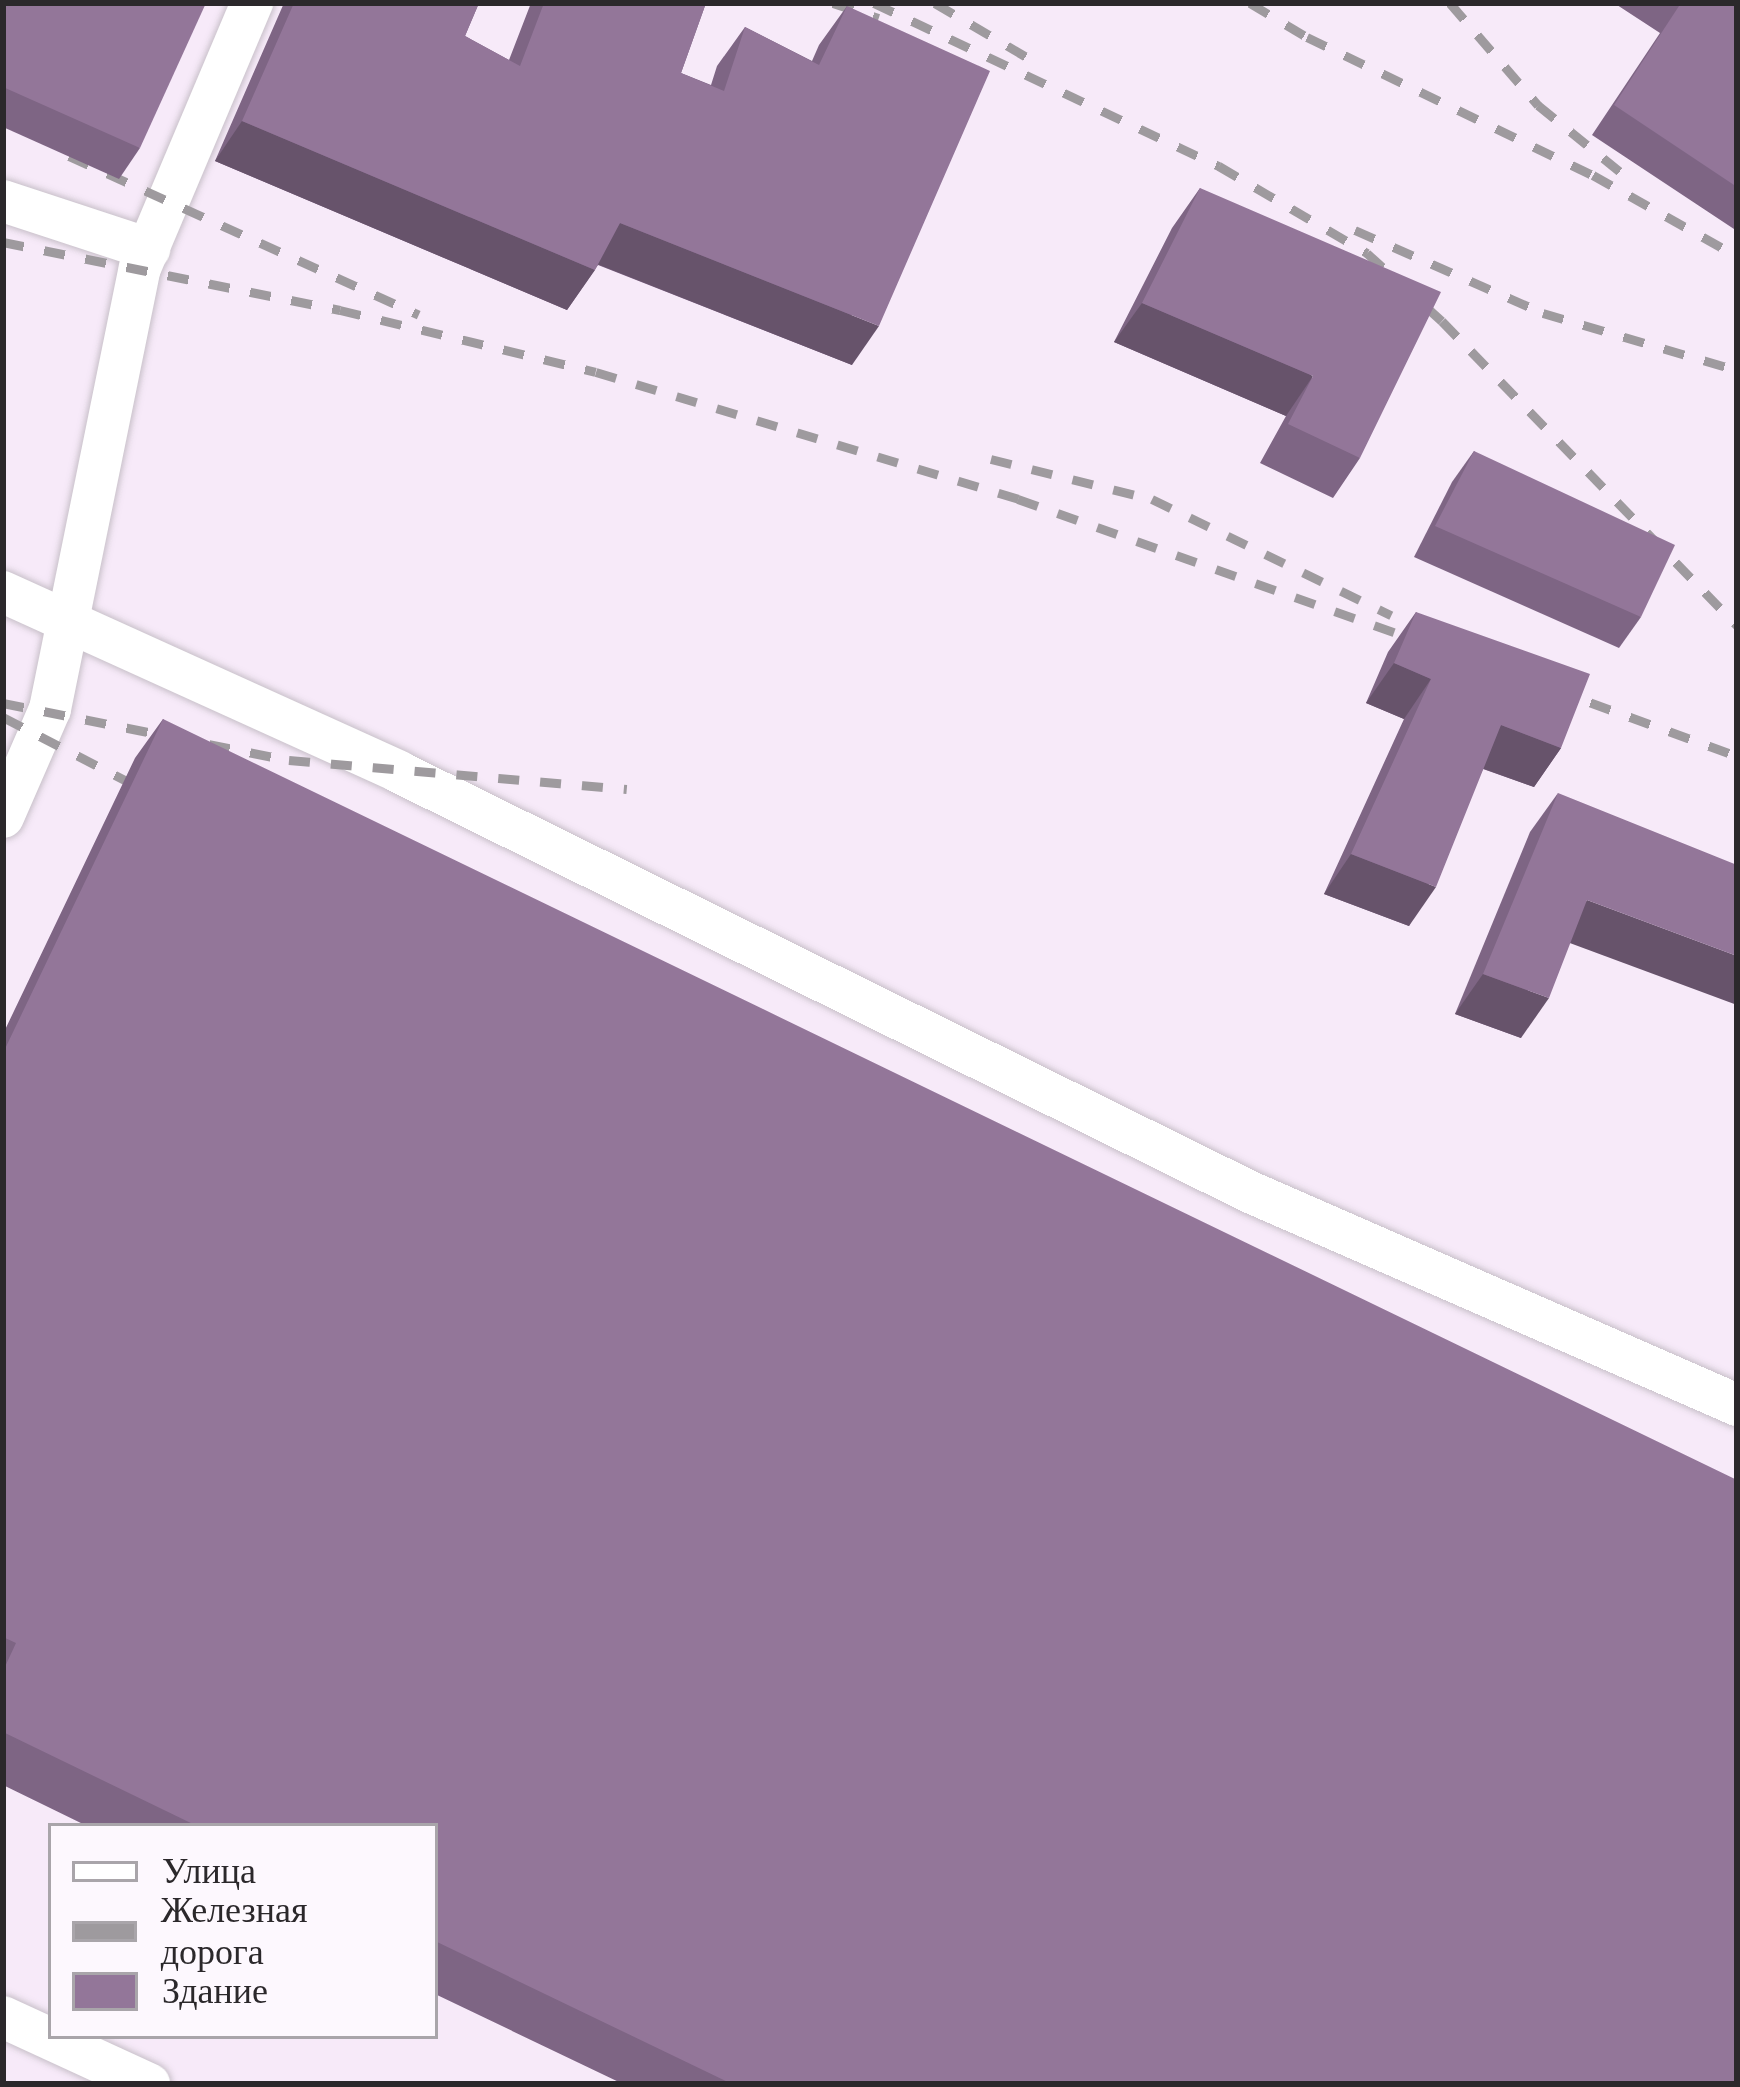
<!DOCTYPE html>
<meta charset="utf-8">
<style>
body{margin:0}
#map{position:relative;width:1740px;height:2087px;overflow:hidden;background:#fdf8fe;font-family:"Times New Roman",serif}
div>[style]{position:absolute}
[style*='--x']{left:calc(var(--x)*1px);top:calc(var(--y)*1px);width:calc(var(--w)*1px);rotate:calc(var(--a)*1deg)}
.built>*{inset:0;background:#f7eaf9}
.roads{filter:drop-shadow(0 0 3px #c8c0c9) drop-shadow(0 0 3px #c8c0c9)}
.minor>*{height:42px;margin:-21px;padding:0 21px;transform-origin:21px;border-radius:21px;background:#fff}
.rail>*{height:9px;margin-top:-4.5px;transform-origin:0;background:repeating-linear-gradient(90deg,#9e9a9e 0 21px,transparent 0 42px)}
.wall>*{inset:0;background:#7e6584}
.shaded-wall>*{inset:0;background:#67536b}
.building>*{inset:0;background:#937699}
span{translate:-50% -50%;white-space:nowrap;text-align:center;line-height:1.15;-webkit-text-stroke:10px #fdf8fe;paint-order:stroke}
.frame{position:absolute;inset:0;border:6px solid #2b282b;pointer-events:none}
.legend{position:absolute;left:48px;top:1823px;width:390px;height:216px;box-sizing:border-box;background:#fdf8fe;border:3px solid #a9a5aa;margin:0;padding:15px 21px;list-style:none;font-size:36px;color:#2b282b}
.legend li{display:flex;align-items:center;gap:24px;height:60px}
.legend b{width:60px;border:3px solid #a9a5aa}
</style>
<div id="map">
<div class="built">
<div style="clip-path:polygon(evenodd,3px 3px,1737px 3px,1737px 2084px,3px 2084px,3px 3px,51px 1826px,435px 1826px,435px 2036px,51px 2036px,51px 1826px)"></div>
</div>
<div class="roads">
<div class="minor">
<div style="--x:3;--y:201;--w:154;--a:18.2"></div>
<div style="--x:3;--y:592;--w:435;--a:24.4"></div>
<div style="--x:399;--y:772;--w:949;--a:26.27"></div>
<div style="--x:1250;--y:1192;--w:532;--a:23.62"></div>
<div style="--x:3;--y:817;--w:118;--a:-66.5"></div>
<div style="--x:50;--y:709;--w:450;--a:-78.5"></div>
<div style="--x:140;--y:268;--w:288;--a:-67.1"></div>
<div style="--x:3;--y:2017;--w:161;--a:24.7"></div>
</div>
</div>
<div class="rail">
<div style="--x:833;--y:3;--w:48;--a:18.1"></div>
<div style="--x:874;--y:3;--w:382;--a:25.3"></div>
<div style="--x:1219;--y:166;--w:172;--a:30.4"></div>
<div style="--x:1367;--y:253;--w:101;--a:42.2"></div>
<div style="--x:1442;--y:321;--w:424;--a:45.9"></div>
<div style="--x:935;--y:3;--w:116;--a:30.5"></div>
<div style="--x:1250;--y:3;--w:66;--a:30.8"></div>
<div style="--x:1307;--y:37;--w:318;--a:25.8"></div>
<div style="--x:1593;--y:175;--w:165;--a:29.4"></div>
<div style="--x:1450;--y:3;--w:135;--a:49.2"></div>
<div style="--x:1538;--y:105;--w:117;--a:39.1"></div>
<div style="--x:69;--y:156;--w:384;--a:24.4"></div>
<div style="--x:1355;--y:230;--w:206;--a:23.8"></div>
<div style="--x:1543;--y:313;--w:202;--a:16.4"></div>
<div style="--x:3;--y:242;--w:344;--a:11.4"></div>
<div style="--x:340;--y:310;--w:263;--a:13.6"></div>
<div style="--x:596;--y:372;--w:441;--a:16.7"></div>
<div style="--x:1018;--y:499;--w:440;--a:19.5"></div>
<div style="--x:991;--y:459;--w:166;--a:14"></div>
<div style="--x:1152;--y:499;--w:266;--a:25.9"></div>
<div style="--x:1551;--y:688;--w:198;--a:20.1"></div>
<div style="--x:3;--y:703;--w:292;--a:11.3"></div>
<div style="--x:289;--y:760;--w:339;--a:4.9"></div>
<div style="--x:3;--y:717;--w:172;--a:27.3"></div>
</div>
<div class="wall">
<div style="clip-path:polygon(3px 3px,140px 148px,119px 179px,3px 127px)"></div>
<div style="clip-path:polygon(284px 3px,479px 3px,465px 36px,509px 60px,531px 3px,706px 3px,681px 73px,711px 85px,717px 66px,745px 27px,812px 61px,819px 45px,847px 6px,852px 365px,598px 265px,567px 310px,215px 161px)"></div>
<div style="clip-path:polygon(1614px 3px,1737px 3px,1737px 231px,1592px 135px,1660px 33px)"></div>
<div style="clip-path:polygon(1200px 188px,1360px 458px,1333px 498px,1260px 463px,1286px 416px,1114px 342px,1172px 228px)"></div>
<div style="clip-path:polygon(1474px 451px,1641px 617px,1619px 648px,1414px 557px,1452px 482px)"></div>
<div style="clip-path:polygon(1416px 612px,1561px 748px,1534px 787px,1483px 769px,1409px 926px,1324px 894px,1404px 719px,1366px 703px,1388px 652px)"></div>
<div style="clip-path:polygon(163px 719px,1737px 2084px,623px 2084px,435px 1994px,435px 1826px,87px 1826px,3px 1785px,3px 1034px,135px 758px)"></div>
<div style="clip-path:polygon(1558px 793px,1521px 1038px,1455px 1014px,1530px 832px)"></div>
</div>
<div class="shaded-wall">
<div style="clip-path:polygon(242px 121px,595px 270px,567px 310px,215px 161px)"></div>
<div style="clip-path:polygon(620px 223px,879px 326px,852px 365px,592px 262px)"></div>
<div style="clip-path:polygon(1142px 303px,1313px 376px,1286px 416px,1114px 342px)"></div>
<div style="clip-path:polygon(1394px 663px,1431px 679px,1404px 719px,1366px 703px)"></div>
<div style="clip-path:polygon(1501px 725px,1561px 748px,1534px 787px,1473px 765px)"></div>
<div style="clip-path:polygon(1351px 854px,1436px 887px,1409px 926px,1324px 894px)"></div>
<div style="clip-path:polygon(1587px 900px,1737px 956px,1737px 1005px,1559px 939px)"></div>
<div style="clip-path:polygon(1483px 974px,1549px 998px,1521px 1038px,1455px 1014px)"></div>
</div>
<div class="building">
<div style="clip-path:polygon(3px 3px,206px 3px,140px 148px,3px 87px)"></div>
<div style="clip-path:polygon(294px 3px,479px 3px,465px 36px,520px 66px,544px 3px,706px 3px,681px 73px,724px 91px,745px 27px,819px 65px,847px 6px,990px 71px,879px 326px,620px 223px,595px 270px,242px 121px)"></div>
<div style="clip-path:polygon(1681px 3px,1737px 3px,1737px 187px,1614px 105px)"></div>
<div style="clip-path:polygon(1200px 188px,1441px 292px,1360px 458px,1288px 424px,1313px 376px,1142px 303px)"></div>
<div style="clip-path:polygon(1474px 451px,1675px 545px,1641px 617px,1435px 526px)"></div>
<div style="clip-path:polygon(1416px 612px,1590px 674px,1561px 748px,1501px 725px,1436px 887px,1351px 854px,1431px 679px,1394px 663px)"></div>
<div style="clip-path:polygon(163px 719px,1737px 1480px,1737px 2084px,732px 2084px,435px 1941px,435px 1826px,197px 1826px,3px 1732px,3px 1671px,16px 1643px,3px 1637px,3px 1053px)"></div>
<div style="clip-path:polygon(1558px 793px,1737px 865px,1737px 956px,1587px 900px,1549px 998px,1483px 974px)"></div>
</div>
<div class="frame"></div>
<ul class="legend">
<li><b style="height:15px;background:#fff"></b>Улица</li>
<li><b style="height:15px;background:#9e9a9e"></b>Железная дорога</li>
<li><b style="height:33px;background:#937699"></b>Здание</li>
</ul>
</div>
